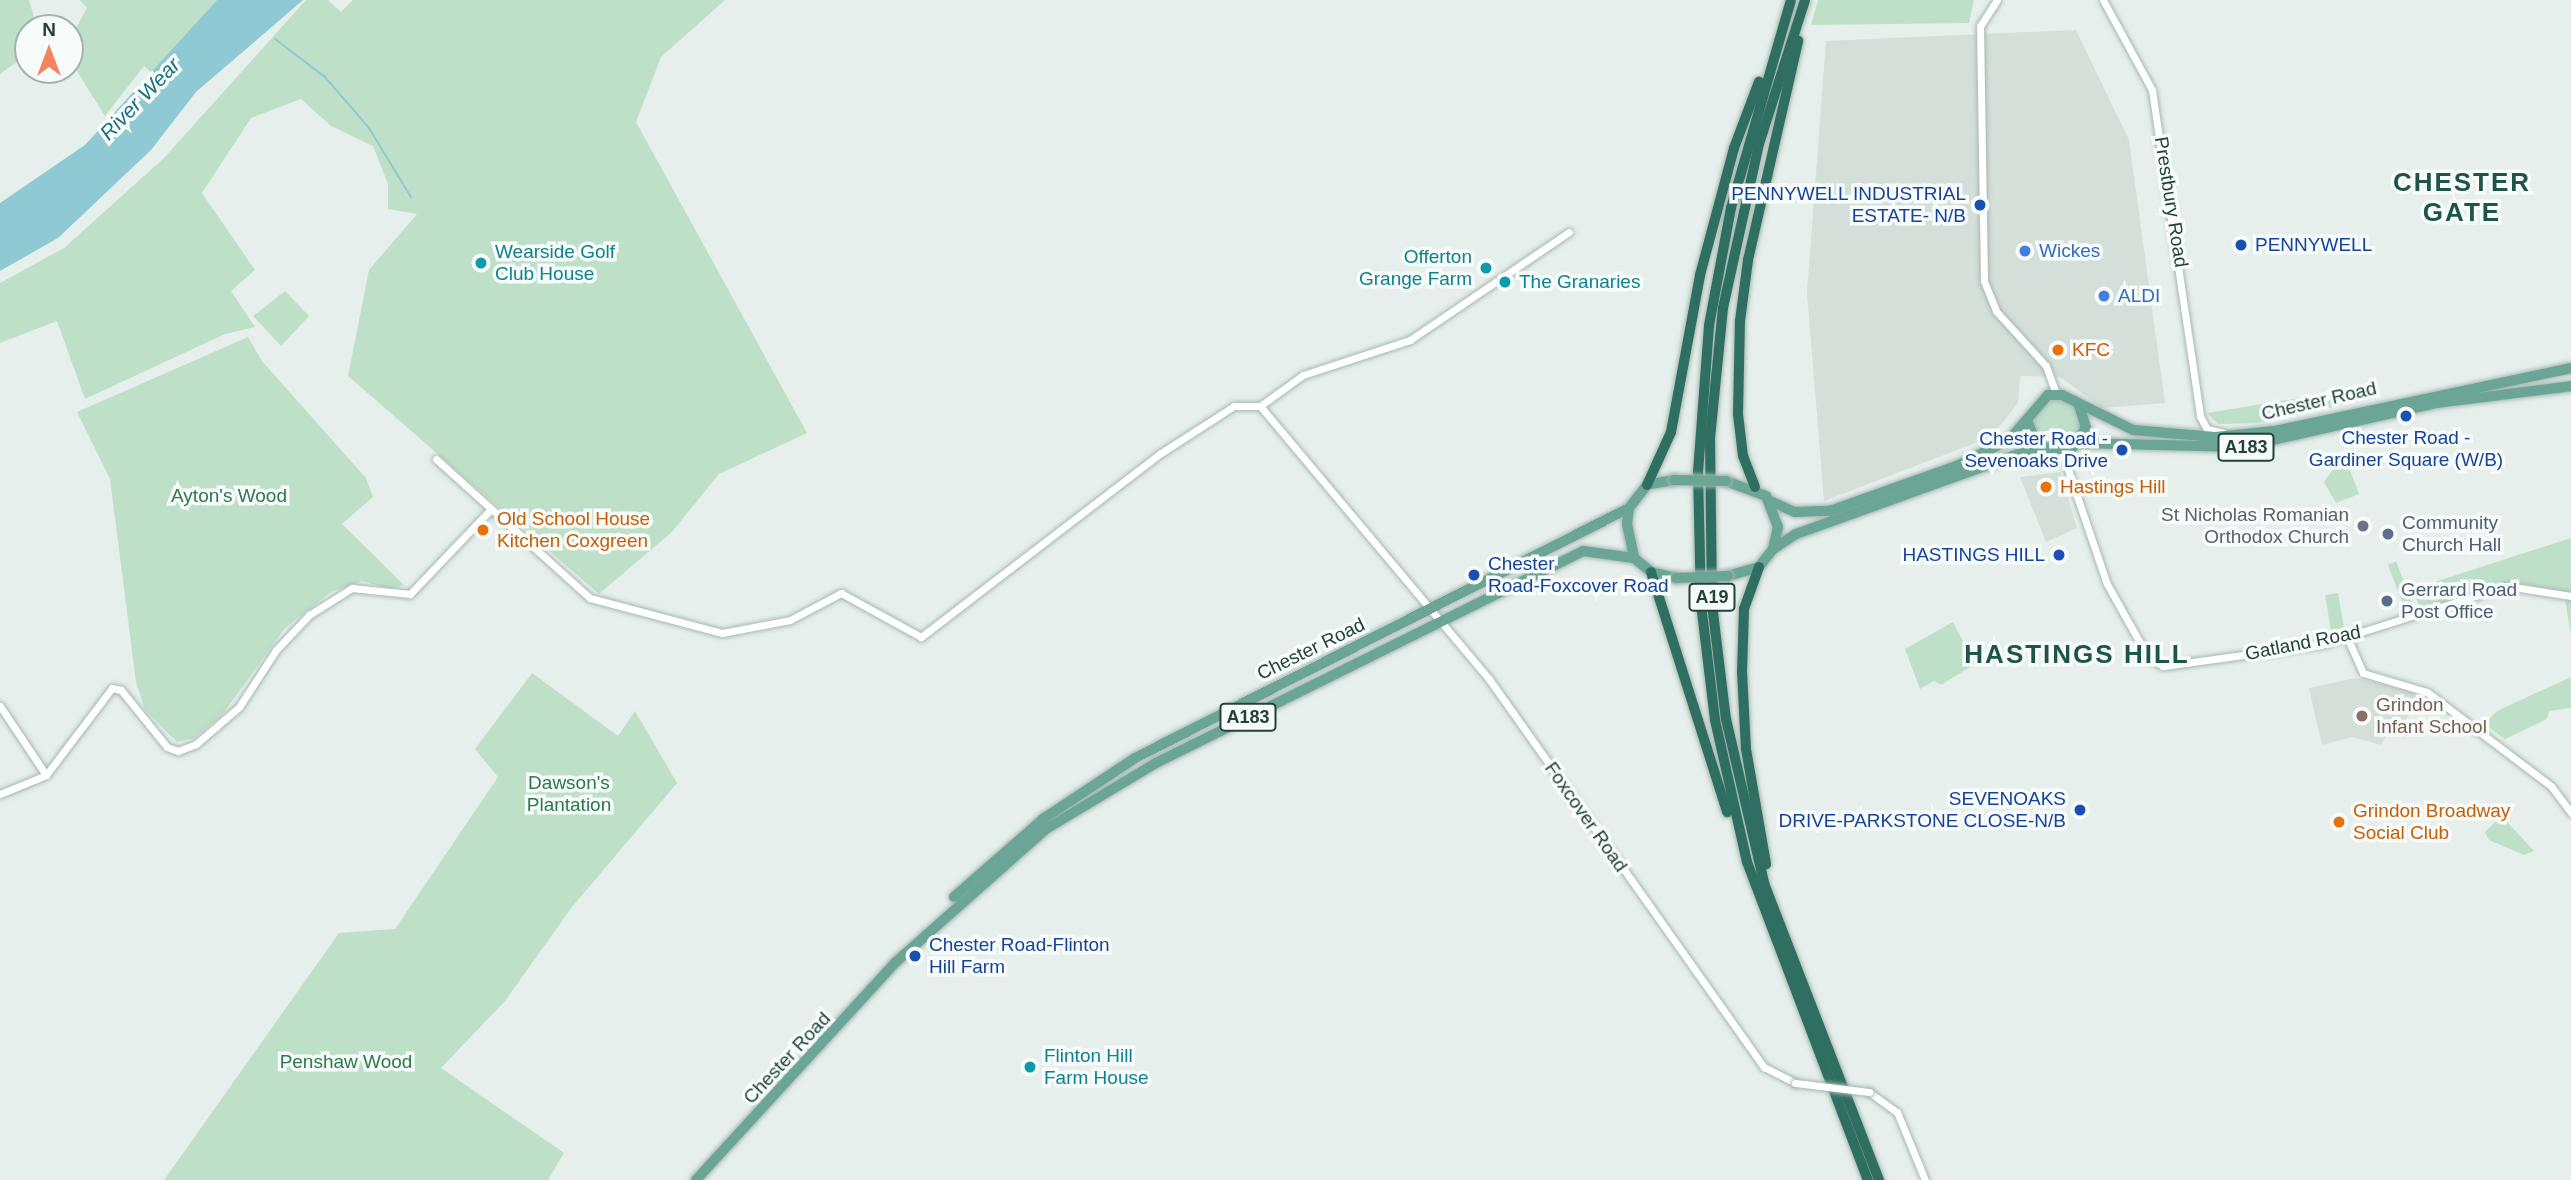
<!DOCTYPE html>
<style>
body{margin:0}
#map{position:relative;width:2571px;height:1180px;overflow:hidden;background:#e6efeb;font-family:Arial,sans-serif}
div>[style]{position:absolute}
[style*='--x']{left:calc(var(--x)*1px);top:calc(var(--y)*1px);width:calc(var(--w)*1px);rotate:calc(var(--a)*1deg)}
.built>*{inset:0;background:#d4dfda}
.green>*{inset:0;background:#bfe0c8}
.round{border-radius:50%}
.water>*{inset:0;background:#8ec9d4}
.stream>*{height:2px;margin:-1px;padding:0 1px;transform-origin:1px;border-radius:1px;background:#8ec9d4}
.roads{filter:drop-shadow(0 0 2px #a8b8b2) drop-shadow(0 0 2px #a8b8b2)}
.minor>*{height:7px;margin:-3.5px;padding:0 3.5px;transform-origin:3.5px;border-radius:3.5px;background:#fff}
.major>*{height:10px;margin:-5px;padding:0 5px;transform-origin:5px;border-radius:5px;background:#6aa596}
.highway>*{height:10px;margin:-5px;padding:0 5px;transform-origin:5px;border-radius:5px;background:#2f6f62}
.bridges{filter:drop-shadow(0 0 2px #a8b8b2) drop-shadow(0 0 2px #a8b8b2)}
.minor-bridge>*{height:7px;margin:-3.5px;padding:0 3.5px;transform-origin:3.5px;border-radius:3.5px;background:#fff}
.major-bridge>*{height:10px;margin:-5px;padding:0 5px;transform-origin:5px;border-radius:5px;background:#6aa596}
.dots>*{width:19px;height:19px;translate:-50% -50%;box-sizing:border-box;border:4px solid #f7fbf9;border-radius:50%}
span{translate:-50% -50%;white-space:nowrap;text-align:center;line-height:1.15;-webkit-text-stroke:7px #f7fbf9;paint-order:stroke}
.shield-label span{padding:2px 5px;background:#f7fbf9;border:2px solid;border-radius:5px;-webkit-text-stroke-width:0}
.shield-label{font-size:18px;color:#24423a;font-weight:700}
.transit-label{font-size:19px;color:#164399}
.right{translate:-100% -50%;text-align:right}
.left{translate:0 -50%;text-align:left}
.street-label{font-size:19px;color:#24423a}
.shop-label{font-size:19px;color:#366cbe}
.culture-label{font-size:19px;color:#0d838f}
.food-label{font-size:19px;color:#c56008}
.park-label{font-size:19px;color:#2d7a4b}
.worship-label{font-size:19px;color:#5b616d}
.service-label{font-size:19px;color:#4e5e75}
.education-label{font-size:19px;color:#785e54}
.water-label{font-size:21px;color:#1c6f80;font-style:italic}
.district-label{font-size:26px;color:#1f5548;font-weight:700;letter-spacing:2px}
.north{position:absolute;left:14px;top:14px;width:70px;height:70px;box-sizing:border-box;background:#f7fbf9;border:2px solid #a3b1ad;border-radius:50%;rotate:0deg;font-size:19px;font-weight:700;line-height:28px;text-align:center;color:#24423a}
.north::after{content:'';display:block;margin:auto;width:24px;height:32px;background:#f4845f;clip-path:polygon(50% 0,100% 100%,50% 72%,0 100%)}
</style>
<div id="map">
<div class="built">
<div style="clip-path:polygon(2076px 30px,2129px 140px,2165px 403px,2102px 408px,2060px 377px,2020px 376px,2018px 403px,1991px 437px,1824px 501px,1807px 292px,1826px 41px)"></div>
<div style="clip-path:polygon(2060px 472px,2077px 528px,2046px 542px,2020px 477px)"></div>
<div style="clip-path:polygon(2356px 678px,2413px 692px,2417px 700px,2399px 732px,2387px 734px,2381px 745px,2352px 737px,2322px 745px,2309px 688px)"></div>
</div>
<div class="green">
<div style="clip-path:polygon(0 0,29px 0,37px 28px,28px 28px,28px 54px,0 74px)"></div>
<div style="clip-path:polygon(80px 0,217px 0,153px 74px,144px 66px,105px 116px,70px 60px,70px 39px,87px 8px)"></div>
<div style="clip-path:polygon(306px 0,328px 0,341px 12px,353px 0,725px 0,661px 57px,636px 122px,807px 433px,719px 474px,672px 532px,599px 594px,348px 376px,369px 270px,417px 214px,388px 209px,388px 184px,373px 146px,331px 126px,301px 99px,251px 118px,202px 193px,255px 270px,231px 291px,255px 327px,225px 334px,85px 399px,57px 321px,0 343px,0 283px,64px 248px,164px 158px)"></div>
<div style="clip-path:polygon(1818px 0,1974px 0,1969px 23px,1811px 25px)"></div>
<div style="clip-path:polygon(285px 291px,309px 316px,281px 346px,253px 316px)"></div>
<div style="clip-path:polygon(248px 337px,262px 361px,366px 478px,373px 497px,342px 524px,404px 585px,390px 589px,362px 581px,331px 592px,285px 628px,222px 715px,194px 738px,177px 742px,145px 710px,136px 682px,110px 479px,77px 412px)"></div>
<div style="clip-path:polygon(2342px 391px,2344px 405px,2258px 423px,2218px 424px,2207px 413px)"></div>
<div class="round" style="left:2034px;top:400px;width:46px;height:46px"></div>
<div style="clip-path:polygon(2344px 454px,2359px 494px,2336px 503px,2324px 482px)"></div>
<div style="clip-path:polygon(2571px 538px,2571px 635px,2564px 593px,2530px 585px,2422px 614px,2413px 589px)"></div>
<div style="clip-path:polygon(2396px 561px,2412px 603px,2407px 614px,2388px 565px)"></div>
<div style="clip-path:polygon(2338px 593px,2344px 628px,2331px 630px,2325px 595px)"></div>
<div style="clip-path:polygon(1953px 622px,1975px 664px,1941px 685px,1934px 681px,1920px 689px,1905px 649px)"></div>
<div style="clip-path:polygon(532px 673px,618px 736px,635px 711px,677px 783px,572px 907px,505px 1001px,441px 1068px,564px 1153px,548px 1180px,164px 1180px,339px 933px,395px 929px,498px 777px,475px 749px)"></div>
<div style="clip-path:polygon(2571px 677px,2571px 708px,2549px 711px,2547px 719px,2505px 739px,2484px 724px,2497px 711px)"></div>
<div style="clip-path:polygon(2495px 822px,2508px 823px,2534px 851px,2524px 855px,2489px 840px,2485px 832px)"></div>
</div>
<div class="water">
<div style="clip-path:polygon(217px 0,303px 0,196px 92px,151px 150px,58px 238px,0 271px,0 203px,85px 145px)"></div>
</div>
<div class="stream">
<div style="--x:275;--y:39;--w:63;--a:37.2"></div>
<div style="--x:325;--y:77;--w:67;--a:49.2"></div>
<div style="--x:369;--y:128;--w:81;--a:58.7"></div>
</div>
<div class="roads">
<div class="minor">
<div style="--x:1997;--y:0;--w:31;--a:123"></div>
<div style="--x:1980;--y:26;--w:255;--a:89.1"></div>
<div style="--x:1984;--y:281;--w:32;--a:68"></div>
<div style="--x:1996;--y:311;--w:74;--a:47.7"></div>
<div style="--x:2046;--y:366;--w:30;--a:70"></div>
<div style="--x:2103;--y:0;--w:102;--a:61.4"></div>
<div style="--x:2152;--y:90;--w:330;--a:81.6"></div>
<div style="--x:2200;--y:416;--w:15;--a:62"></div>
<div style="--x:2207;--y:429;--w:17;--a:13"></div>
<div style="--x:1260;--y:406;--w:53;--a:-35.8"></div>
<div style="--x:1303;--y:375;--w:113;--a:-18.1"></div>
<div style="--x:1410;--y:340;--w:192;--a:-34.2"></div>
<div style="--x:2062;--y:452;--w:139;--a:71.2"></div>
<div style="--x:2107;--y:584;--w:84;--a:60.7"></div>
<div style="--x:2148;--y:657;--w:17;--a:31"></div>
<div style="--x:2163;--y:666;--w:162;--a:-7.8"></div>
<div style="--x:2323;--y:644;--w:193;--a:-17.5"></div>
<div style="--x:2507;--y:586;--w:65;--a:8.9"></div>
<div style="--x:436;--y:459;--w:207;--a:42.1"></div>
<div style="--x:590;--y:598;--w:137;--a:14.9"></div>
<div style="--x:722;--y:633;--w:69;--a:-10.8"></div>
<div style="--x:790;--y:620;--w:58;--a:-27.9"></div>
<div style="--x:841;--y:593;--w:91;--a:28.8"></div>
<div style="--x:921;--y:637;--w:302;--a:-37.5"></div>
<div style="--x:1161;--y:453;--w:87;--a:-32.8"></div>
<div style="--x:1234;--y:406;--w:26;--a:0"></div>
<div style="--x:1260;--y:406;--w:356;--a:50"></div>
<div style="--x:1489;--y:679;--w:476;--a:54.7"></div>
<div style="--x:1764;--y:1067;--w:35;--a:27"></div>
<div style="--x:2347;--y:637;--w:39;--a:66"></div>
<div style="--x:2363;--y:673;--w:67;--a:16.5"></div>
<div style="--x:2427;--y:692;--w:156;--a:37.2"></div>
<div style="--x:2551;--y:786;--w:34;--a:53"></div>
<div style="--x:0;--y:706;--w:83;--a:56.3"></div>
<div style="--x:0;--y:794;--w:50;--a:-22.4"></div>
<div style="--x:46;--y:775;--w:109;--a:-52.8"></div>
<div style="--x:112;--y:688;--w:9;--a:13"></div>
<div style="--x:121;--y:690;--w:73;--a:51.1"></div>
<div style="--x:167;--y:747;--w:12;--a:20"></div>
<div style="--x:178;--y:751;--w:19;--a:-21"></div>
<div style="--x:196;--y:744;--w:57;--a:-40.7"></div>
<div style="--x:239;--y:707;--w:68;--a:-57"></div>
<div style="--x:276;--y:650;--w:48;--a:-46.7"></div>
<div style="--x:309;--y:615;--w:51;--a:-32.1"></div>
<div style="--x:352;--y:588;--w:58;--a:5.9"></div>
<div style="--x:410;--y:594;--w:117;--a:-46.4"></div>
<div style="--x:1869;--y:1092;--w:34;--a:36"></div>
<div style="--x:1897;--y:1112;--w:74;--a:67.6"></div>
</div>
<div class="major">
<div style="--x:2027;--y:420;--w:29;--a:68"></div>
<div style="--x:2038;--y:447;--w:33;--a:5"></div>
<div style="--x:2071;--y:450;--w:27;--a:-56"></div>
<div style="--x:2086;--y:428;--w:24;--a:-107"></div>
<div style="--x:2079;--y:443;--w:162;--a:1.4"></div>
<div style="--x:2241;--y:447;--w:201;--a:-12.7"></div>
<div style="--x:2437;--y:403;--w:135;--a:-7.2"></div>
<div style="--x:1674;--y:480;--w:27;--a:170"></div>
<div style="--x:1647;--y:485;--w:29;--a:128"></div>
<div style="--x:1629;--y:508;--w:16;--a:97"></div>
<div style="--x:1627;--y:524;--w:35;--a:78"></div>
<div style="--x:1634;--y:558;--w:22;--a:39"></div>
<div style="--x:1651;--y:572;--w:26;--a:13"></div>
<div style="--x:1726;--y:481;--w:43;--a:20.6"></div>
<div style="--x:1766;--y:496;--w:33;--a:69"></div>
<div style="--x:1778;--y:527;--w:23;--a:103"></div>
<div style="--x:1773;--y:549;--w:23;--a:128"></div>
<div style="--x:1759;--y:567;--w:32;--a:164"></div>
<div style="--x:1770;--y:501;--w:27;--a:24"></div>
<div style="--x:1795;--y:512;--w:35;--a:-2"></div>
<div style="--x:1830;--y:511;--w:137;--a:-19.6"></div>
<div style="--x:1959;--y:465;--w:57;--a:-27"></div>
<div style="--x:2010;--y:439;--w:58;--a:-49.2"></div>
<div style="--x:2048;--y:395;--w:14;--a:0"></div>
<div style="--x:2062;--y:395;--w:79;--a:26.2"></div>
<div style="--x:2133;--y:430;--w:82;--a:4.9"></div>
<div style="--x:2215;--y:437;--w:60;--a:-5.7"></div>
<div style="--x:2275;--y:431;--w:303;--a:-12"></div>
<div style="--x:1773;--y:549;--w:27;--a:-33"></div>
<div style="--x:1796;--y:534;--w:257;--a:-19.8"></div>
<div style="--x:954;--y:897;--w:118;--a:-41.2"></div>
<div style="--x:1043;--y:819;--w:110;--a:-33.5"></div>
<div style="--x:1135;--y:758;--w:554;--a:-26.84"></div>
<div style="--x:696;--y:1180;--w:296;--a:-47.5"></div>
<div style="--x:896;--y:962;--w:200;--a:-41.6"></div>
<div style="--x:1046;--y:829;--w:128;--a:-31"></div>
<div style="--x:1156;--y:763;--w:477;--a:-26.4"></div>
<div style="--x:1583;--y:551;--w:51;--a:7.8"></div>
</div>
<div class="highway">
<div style="--x:1791;--y:0;--w:216;--a:106.1"></div>
<div style="--x:1731;--y:208;--w:120;--a:100.6"></div>
<div style="--x:1709;--y:326;--w:146;--a:94.3"></div>
<div style="--x:1698;--y:472;--w:132;--a:88.7"></div>
<div style="--x:1701;--y:604;--w:117;--a:83.1"></div>
<div style="--x:1715;--y:720;--w:146;--a:77.3"></div>
<div style="--x:1747;--y:862;--w:340;--a:69.2"></div>
<div style="--x:1805;--y:0;--w:151;--a:107.7"></div>
<div style="--x:1759;--y:144;--w:168;--a:102.4"></div>
<div style="--x:1723;--y:308;--w:131;--a:95.7"></div>
<div style="--x:1710;--y:438;--w:166;--a:89.3"></div>
<div style="--x:1712;--y:604;--w:116;--a:83.1"></div>
<div style="--x:1726;--y:719;--w:171;--a:76.9"></div>
<div style="--x:1765;--y:886;--w:315;--a:68.8"></div>
<div style="--x:1647;--y:485;--w:58;--a:-65.6"></div>
<div style="--x:1671;--y:432;--w:160;--a:-79.5"></div>
<div style="--x:1700;--y:275;--w:131;--a:-75"></div>
<div style="--x:1734;--y:148;--w:71;--a:-69.3"></div>
<div style="--x:1755;--y:487;--w:33;--a:-111"></div>
<div style="--x:1743;--y:456;--w:42;--a:-96.8"></div>
<div style="--x:1738;--y:414;--w:93;--a:-88.8"></div>
<div style="--x:1740;--y:321;--w:62;--a:-82.5"></div>
<div style="--x:1748;--y:260;--w:225;--a:-77.1"></div>
<div style="--x:1759;--y:567;--w:45;--a:109.7"></div>
<div style="--x:1744;--y:609;--w:62;--a:91.8"></div>
<div style="--x:1742;--y:671;--w:78;--a:87.1"></div>
<div style="--x:1746;--y:749;--w:117;--a:80.1"></div>
<div style="--x:1651;--y:572;--w:252;--a:72.4"></div>
</div>
</div>
<div class="bridges">
<div class="minor-bridge">
<div style="--x:1795;--y:1083;--w:75;--a:6.9"></div>
</div>
<div class="major-bridge">
<div style="--x:1674;--y:480;--w:52;--a:1.1"></div>
<div style="--x:1676;--y:578;--w:52;--a:-2.2"></div>
</div>
</div>
<div class="dots">
<div style="left:1980px;top:205px;background:#1a4fb4"></div>
<div style="left:2241px;top:245px;background:#1a4fb4"></div>
<div style="left:2025px;top:251px;background:#3f7fe0"></div>
<div style="left:481px;top:263px;background:#0f9aa8"></div>
<div style="left:1486px;top:268px;background:#0f9aa8"></div>
<div style="left:1505px;top:282px;background:#0f9aa8"></div>
<div style="left:2104px;top:296px;background:#3f7fe0"></div>
<div style="left:2058px;top:350px;background:#e8710a"></div>
<div style="left:2406px;top:416px;background:#1a4fb4"></div>
<div style="left:2122px;top:450px;background:#1a4fb4"></div>
<div style="left:2046px;top:487px;background:#e8710a"></div>
<div style="left:2363px;top:526px;background:#6b7280"></div>
<div style="left:483px;top:530px;background:#e8710a"></div>
<div style="left:2388px;top:534px;background:#5c6f8a"></div>
<div style="left:2059px;top:555px;background:#1a4fb4"></div>
<div style="left:1474px;top:575px;background:#1a4fb4"></div>
<div style="left:2387px;top:601px;background:#5c6f8a"></div>
<div style="left:2362px;top:716px;background:#8d6e63"></div>
<div style="left:2080px;top:810px;background:#1a4fb4"></div>
<div style="left:2339px;top:822px;background:#e8710a"></div>
<div style="left:915px;top:956px;background:#1a4fb4"></div>
<div style="left:1030px;top:1067px;background:#0f9aa8"></div>
</div>
<div class="shield-label">
<span style="left:2246px;top:447px">A183</span>
<span style="left:1712px;top:597px">A19</span>
<span style="left:1248px;top:717px">A183</span>
</div>
<div class="transit-label">
<span class="right" style="left:1966px;top:205px">PENNYWELL INDUSTRIAL<br>ESTATE- N/B</span>
<span class="left" style="left:2255px;top:245px">PENNYWELL</span>
<span style="left:2406px;top:449px">Chester Road -<br>Gardiner Square (W/B)</span>
<span class="right" style="left:2108px;top:450px">Chester Road -<br>Sevenoaks Drive</span>
<span class="right" style="left:2045px;top:555px">HASTINGS HILL</span>
<span class="left" style="left:1488px;top:575px">Chester<br>Road-Foxcover Road</span>
<span class="right" style="left:2066px;top:810px">SEVENOAKS<br>DRIVE-PARKSTONE CLOSE-N/B</span>
<span class="left" style="left:929px;top:956px">Chester Road-Flinton<br>Hill Farm</span>
</div>
<div class="street-label">
<span style="left:2171px;top:202px;rotate:81deg">Prestbury Road</span>
<span style="left:2319px;top:401px;rotate:-13deg">Chester Road</span>
<span style="left:2303px;top:643px;rotate:-11deg">Gatland Road</span>
<span style="left:1311px;top:649px;rotate:-26deg">Chester Road</span>
<span style="left:1586px;top:817px;rotate:55deg">Foxcover Road</span>
<span style="left:787px;top:1058px;rotate:-47deg">Chester Road</span>
</div>
<div class="shop-label">
<span class="left" style="left:2039px;top:251px">Wickes</span>
<span class="left" style="left:2118px;top:296px">ALDI</span>
</div>
<div class="culture-label">
<span class="left" style="left:495px;top:263px">Wearside Golf<br>Club House</span>
<span class="right" style="left:1472px;top:268px">Offerton<br>Grange Farm</span>
<span class="left" style="left:1519px;top:282px">The Granaries</span>
<span class="left" style="left:1044px;top:1067px">Flinton Hill<br>Farm House</span>
</div>
<div class="food-label">
<span class="left" style="left:2072px;top:350px">KFC</span>
<span class="left" style="left:2060px;top:487px">Hastings Hill</span>
<span class="left" style="left:497px;top:530px">Old School House<br>Kitchen Coxgreen</span>
<span class="left" style="left:2353px;top:822px">Grindon Broadway<br>Social Club</span>
</div>
<div class="park-label">
<span style="left:229px;top:496px">Ayton's Wood</span>
<span style="left:569px;top:794px">Dawson's<br>Plantation</span>
<span style="left:346px;top:1062px">Penshaw Wood</span>
</div>
<div class="worship-label">
<span class="right" style="left:2349px;top:526px">St Nicholas Romanian<br>Orthodox Church</span>
</div>
<div class="service-label">
<span class="left" style="left:2402px;top:534px">Community<br>Church Hall</span>
<span class="left" style="left:2401px;top:601px">Gerrard Road<br>Post Office</span>
</div>
<div class="education-label">
<span class="left" style="left:2376px;top:716px">Grindon<br>Infant School</span>
</div>
<div class="water-label">
<span style="left:140px;top:99px;rotate:-46deg">River Wear</span>
</div>
<div class="district-label">
<span style="left:2462px;top:198px">CHESTER<br>GATE</span>
<span style="left:2077px;top:655px">HASTINGS HILL</span>
</div>
<div class="north">N</div>
</div>
